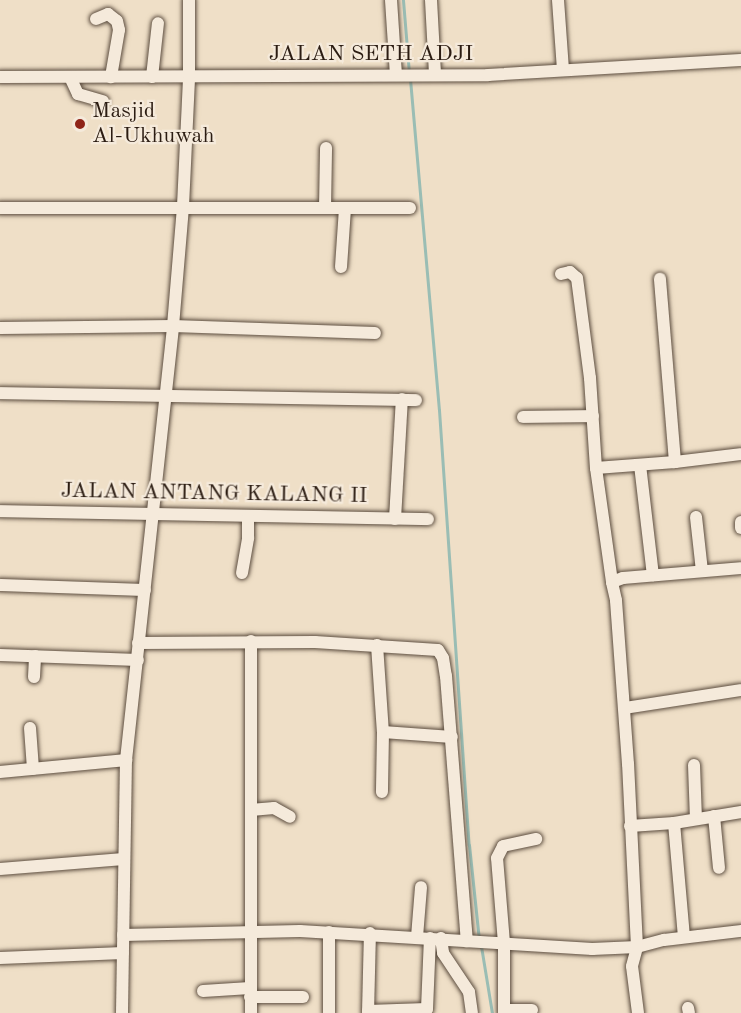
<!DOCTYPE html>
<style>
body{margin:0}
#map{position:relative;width:741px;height:1013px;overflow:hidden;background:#efdfc7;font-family:"Old Standard TT",serif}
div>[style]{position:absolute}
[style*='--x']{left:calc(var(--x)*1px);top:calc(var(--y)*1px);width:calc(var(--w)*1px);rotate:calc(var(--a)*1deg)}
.stream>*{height:3px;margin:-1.5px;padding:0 1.5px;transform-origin:1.5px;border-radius:1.5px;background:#9abdb4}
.roads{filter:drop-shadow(0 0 2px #5c4d3f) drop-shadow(0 0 2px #5c4d3f)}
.minor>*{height:12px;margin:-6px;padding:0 6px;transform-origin:6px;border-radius:6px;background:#f5eadb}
.dots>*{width:16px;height:16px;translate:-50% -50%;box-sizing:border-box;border:3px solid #f5eadb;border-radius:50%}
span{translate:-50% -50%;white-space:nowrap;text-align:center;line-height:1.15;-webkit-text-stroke:4.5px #f5eadb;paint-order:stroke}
.street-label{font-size:22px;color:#2b1c12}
.poi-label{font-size:22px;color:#2b1c12}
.left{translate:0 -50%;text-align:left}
</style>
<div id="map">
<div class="stream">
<div style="--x:403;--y:0;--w:73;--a:85.3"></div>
<div style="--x:410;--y:79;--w:332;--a:85"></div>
<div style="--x:439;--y:410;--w:436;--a:86.1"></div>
<div style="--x:469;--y:845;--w:96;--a:84"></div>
<div style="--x:481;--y:946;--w:68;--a:80.7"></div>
</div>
<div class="roads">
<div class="minor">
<div style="--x:391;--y:0;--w:75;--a:86.2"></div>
<div style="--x:431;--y:0;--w:74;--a:86.9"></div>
<div style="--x:558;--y:0;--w:70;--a:85.9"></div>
<div style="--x:96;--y:19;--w:13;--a:-23"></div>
<div style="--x:108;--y:14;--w:11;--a:38"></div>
<div style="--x:117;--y:21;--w:9;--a:77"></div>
<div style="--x:119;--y:30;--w:48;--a:99.7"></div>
<div style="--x:0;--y:77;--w:488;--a:-0.2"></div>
<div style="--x:488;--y:75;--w:253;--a:-3.4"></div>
<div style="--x:70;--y:77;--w:19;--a:65"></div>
<div style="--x:78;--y:94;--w:26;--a:16"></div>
<div style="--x:152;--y:77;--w:54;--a:-83.7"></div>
<div style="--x:0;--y:208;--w:410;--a:0"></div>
<div style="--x:325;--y:208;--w:60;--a:-89"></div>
<div style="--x:341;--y:267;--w:59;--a:-86.1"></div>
<div style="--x:561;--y:274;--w:9;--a:-13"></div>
<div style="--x:570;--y:272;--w:9;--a:41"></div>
<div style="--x:577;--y:278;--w:101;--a:82.6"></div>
<div style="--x:590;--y:378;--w:90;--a:86.2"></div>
<div style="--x:596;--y:468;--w:115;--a:82"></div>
<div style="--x:0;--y:328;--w:173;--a:-0.7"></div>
<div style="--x:173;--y:326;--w:202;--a:2"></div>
<div style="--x:0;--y:393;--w:416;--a:1"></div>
<div style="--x:523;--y:417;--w:70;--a:-0.8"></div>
<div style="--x:675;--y:462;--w:66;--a:-6.9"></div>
<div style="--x:640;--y:465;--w:111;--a:83.3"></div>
<div style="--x:596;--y:468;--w:79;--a:-4.3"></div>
<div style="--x:675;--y:462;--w:184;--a:-94.7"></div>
<div style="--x:0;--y:511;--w:428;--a:1.1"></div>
<div style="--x:696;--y:517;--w:54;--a:83.7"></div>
<div style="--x:395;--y:519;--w:120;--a:-86.7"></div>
<div style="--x:741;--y:522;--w:6;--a:90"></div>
<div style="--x:242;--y:573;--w:36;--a:-80"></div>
<div style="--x:248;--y:538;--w:22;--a:-90"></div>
<div style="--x:0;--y:585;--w:145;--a:2"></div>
<div style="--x:138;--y:643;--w:177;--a:-0.3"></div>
<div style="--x:315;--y:642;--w:123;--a:3.7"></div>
<div style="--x:438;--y:650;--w:9;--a:58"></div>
<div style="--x:443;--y:658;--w:18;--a:81"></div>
<div style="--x:446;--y:676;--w:266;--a:85.5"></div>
<div style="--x:377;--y:645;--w:87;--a:86.1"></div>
<div style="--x:383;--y:732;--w:60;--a:91"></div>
<div style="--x:0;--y:655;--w:138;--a:2.1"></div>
<div style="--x:34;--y:677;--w:21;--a:-87"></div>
<div style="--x:625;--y:708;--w:117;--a:-8.8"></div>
<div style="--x:30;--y:728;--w:41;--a:85.8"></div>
<div style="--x:383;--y:732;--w:69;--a:4.1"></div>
<div style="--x:694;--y:765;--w:54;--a:87.9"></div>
<div style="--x:0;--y:772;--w:127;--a:-5.4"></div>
<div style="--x:251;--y:810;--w:23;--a:-5"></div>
<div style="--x:274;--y:808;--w:18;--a:29"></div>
<div style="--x:714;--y:816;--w:52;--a:84.5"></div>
<div style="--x:674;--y:823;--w:114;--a:85"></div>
<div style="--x:630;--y:826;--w:44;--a:-3.9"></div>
<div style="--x:674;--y:823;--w:68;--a:-9.3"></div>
<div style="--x:0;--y:869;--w:124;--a:-4.6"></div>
<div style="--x:123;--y:935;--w:177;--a:-1.3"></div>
<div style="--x:300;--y:931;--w:293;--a:3.5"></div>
<div style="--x:592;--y:949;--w:45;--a:-2.5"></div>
<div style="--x:637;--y:947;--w:28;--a:-15"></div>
<div style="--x:664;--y:940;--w:78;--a:-6.7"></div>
<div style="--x:417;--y:937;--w:50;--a:-85.4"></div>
<div style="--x:441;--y:938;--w:15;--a:82"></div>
<div style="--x:443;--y:953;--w:47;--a:56.3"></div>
<div style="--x:469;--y:992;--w:21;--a:82"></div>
<div style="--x:0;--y:958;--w:123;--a:-2.3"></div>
<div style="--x:203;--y:991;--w:47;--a:-3.7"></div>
<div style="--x:250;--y:997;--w:53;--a:0"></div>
<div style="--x:688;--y:1008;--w:5;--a:79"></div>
<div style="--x:504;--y:1010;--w:28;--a:0"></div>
<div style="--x:368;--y:1011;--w:59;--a:-1.9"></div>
<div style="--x:427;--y:1009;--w:71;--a:-87.6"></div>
<div style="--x:122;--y:1013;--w:253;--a:-89.1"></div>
<div style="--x:126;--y:760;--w:437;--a:-83.8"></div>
<div style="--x:173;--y:326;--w:120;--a:-85.2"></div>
<div style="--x:183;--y:206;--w:129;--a:-87.3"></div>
<div style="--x:189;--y:77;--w:77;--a:-90"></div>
<div style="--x:251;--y:1013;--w:372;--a:-90"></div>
<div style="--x:329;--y:1013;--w:81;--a:-90"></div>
<div style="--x:368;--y:1013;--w:80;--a:-88.6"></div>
<div style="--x:504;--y:1013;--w:70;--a:-90"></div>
<div style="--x:504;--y:943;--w:85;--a:-94.7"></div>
<div style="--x:497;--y:858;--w:13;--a:-63"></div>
<div style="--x:503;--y:846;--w:34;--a:-12"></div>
<div style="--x:638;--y:1013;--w:47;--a:-97.3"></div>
<div style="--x:632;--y:966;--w:20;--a:-75"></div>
<div style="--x:637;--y:947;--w:183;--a:-92.8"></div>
<div style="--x:628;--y:764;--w:164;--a:-94.2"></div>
<div style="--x:616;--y:600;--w:18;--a:-103"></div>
<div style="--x:612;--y:582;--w:12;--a:-20"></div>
<div style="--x:623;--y:578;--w:118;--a:-4.8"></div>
</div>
</div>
<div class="dots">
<div style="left:80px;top:124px;background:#8f2418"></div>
</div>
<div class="street-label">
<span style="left:371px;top:55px">JALAN SETH ADJI</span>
<span style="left:214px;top:494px;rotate:1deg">JALAN ANTANG KALANG II</span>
</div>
<div class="poi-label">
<span class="left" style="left:92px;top:124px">Masjid<br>Al-Ukhuwah</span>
</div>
</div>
